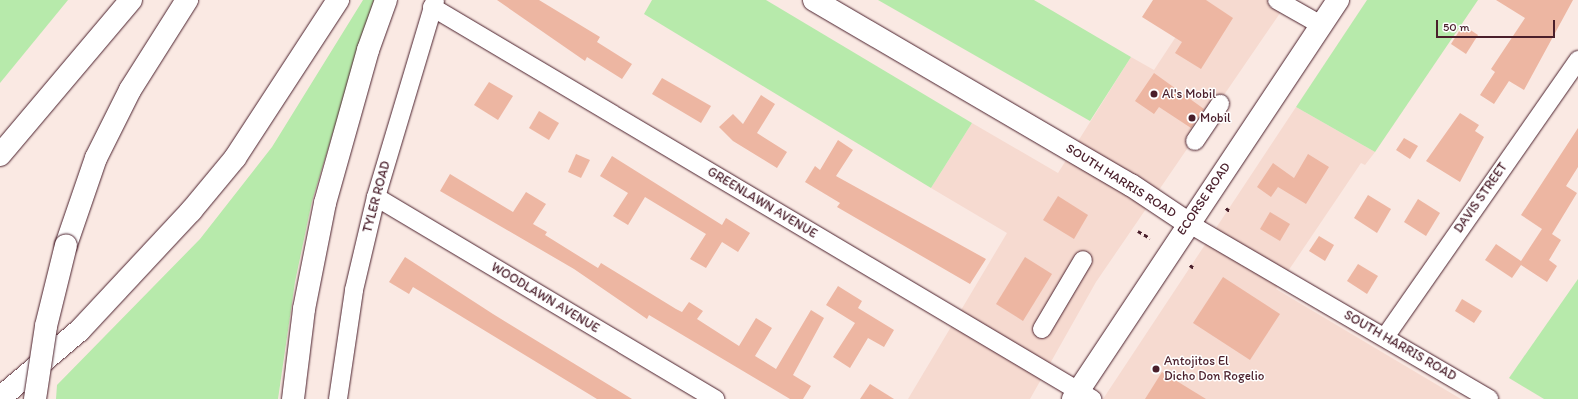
<!DOCTYPE html>
<style>
body{margin:0}
#map{position:relative;width:1578px;height:399px;overflow:hidden;background:#fae9e3;font-family:Itim,sans-serif}
div>[style]{position:absolute}
[style*='--x']{left:calc(var(--x)*1px);top:calc(var(--y)*1px);width:calc(var(--w)*1px);rotate:calc(var(--a)*1deg)}
.built>*{inset:0;background:#f6dad0}
.green>*{inset:0;background:#b7eaab}
.building>*{inset:0;background:#edb6a2}
.path>*{height:2.5px;margin-top:-1.25px;transform-origin:0;background:repeating-linear-gradient(90deg,#4a1f2b 0 4px,transparent 0 7px)}
.roads{filter:drop-shadow(0 0 1px #4a1f2b) drop-shadow(0 0 1px #4a1f2b)}
.minor>*{height:18px;margin:-9px;padding:0 9px;transform-origin:9px;border-radius:9px;background:#fff}
.major>*{height:22px;margin:-11px;padding:0 11px;transform-origin:11px;border-radius:11px;background:#fff}
.highway>*{height:22px;margin:-11px;padding:0 11px;transform-origin:11px;border-radius:11px;background:#fff}
.bridges{filter:drop-shadow(0 0 1px #4a1f2b) drop-shadow(0 0 1px #4a1f2b)}
.highway-bridge>*{height:22px;margin:-11px;padding:0 11px;transform-origin:11px;border-radius:11px;background:#fff}
.dots>*{width:11px;height:11px;translate:-50% -50%;box-sizing:border-box;border:2px solid #fff;border-radius:50%}
span{translate:-50% -50%;white-space:nowrap;text-align:center;line-height:1.15;-webkit-text-stroke:3px #fff;paint-order:stroke}
.poi-label{font-size:13px;color:#4a1f2b}
.left{translate:0 -50%;text-align:left}
.street-label{font-size:13px;color:#4a1f2b}
.scale{position:absolute;left:1436px;top:20px;width:119px;height:18px;box-sizing:border-box;border:2px solid #4a1f2b;border-top:0;padding-left:5px;font-size:12px;line-height:14px;white-space:nowrap;color:#4a1f2b;-webkit-text-stroke:3px #fff;paint-order:stroke}
</style>
<div id="map">
<div class="built">
<div style="clip-path:polygon(1200px 0,1289px 0,1096px 282px,1030px 399px,908px 399px,1007px 233px,931px 188px,972px 123px,1058px 173px,1131px 57px,1154px 70px)"></div>
<div style="clip-path:polygon(1296px 107px,1375px 152px,1365px 165px,1361px 163px,1276px 289px,1461px 399px,1103px 399px)"></div>
</div>
<div class="green">
<div style="clip-path:polygon(0 0,68px 0,0 83px)"></div>
<div style="clip-path:polygon(363px 0,374px 0,312px 201px,295px 282px,278px 399px,56px 399px,57px 385px,200px 239px,272px 147px)"></div>
<div style="clip-path:polygon(652px 0,766px 0,972px 123px,931px 188px,644px 14px)"></div>
<div style="clip-path:polygon(878px 0,1034px 0,1131px 57px,1090px 121px)"></div>
<div style="clip-path:polygon(1367px 0,1478px 0,1375px 152px,1296px 107px)"></div>
<div style="clip-path:polygon(1578px 279px,1578px 399px,1544px 399px,1509px 378px)"></div>
</div>
<div class="building">
<div style="clip-path:polygon(497px 0,539px 0,600px 37px,597px 42px,632px 64px,622px 79px,587px 57px,585px 61px)"></div>
<div style="clip-path:polygon(1153px 0,1206px 0,1233px 18px,1201px 69px,1175px 53px,1182px 42px,1142px 17px)"></div>
<div style="clip-path:polygon(1496px 0,1573px 0,1524px 90px,1509px 81px,1494px 104px,1480px 95px,1495px 72px,1491px 69px,1525px 18px)"></div>
<div style="clip-path:polygon(1463px 25px,1478px 35px,1466px 54px,1451px 44px)"></div>
<div style="clip-path:polygon(1154px 73px,1204px 109px,1191px 128px,1159px 107px,1154px 114px,1135px 101px)"></div>
<div style="clip-path:polygon(662px 78px,711px 106px,701px 123px,652px 94px)"></div>
<div style="clip-path:polygon(489px 82px,513px 96px,498px 120px,474px 105px)"></div>
<div style="clip-path:polygon(761px 95px,775px 104px,757px 133px,787px 152px,777px 168px,733px 141px,719px 127px,733px 114px,743px 124px)"></div>
<div style="clip-path:polygon(539px 111px,559px 123px,549px 140px,529px 128px)"></div>
<div style="clip-path:polygon(1460px 113px,1479px 125px,1475px 131px,1484px 137px,1460px 182px,1426px 161px)"></div>
<div style="clip-path:polygon(1578px 128px,1578px 167px,1566px 186px,1577px 193px,1552px 234px,1561px 240px,1549px 260px,1557px 266px,1547px 282px,1521px 265px,1512px 278px,1485px 260px,1496px 244px,1521px 261px,1542px 229px,1521px 215px)"></div>
<div style="clip-path:polygon(1404px 138px,1418px 146px,1410px 159px,1396px 150px)"></div>
<div style="clip-path:polygon(838px 140px,853px 150px,836px 176px,986px 259px,970px 284px,837px 207px,840px 203px,805px 182px,815px 166px,820px 170px)"></div>
<div style="clip-path:polygon(576px 154px,590px 160px,581px 178px,568px 172px)"></div>
<div style="clip-path:polygon(1308px 154px,1329px 167px,1306px 204px,1278px 187px,1271px 197px,1257px 187px,1273px 163px,1294px 178px)"></div>
<div style="clip-path:polygon(612px 156px,722px 225px,726px 218px,750px 233px,738px 252px,722px 242px,706px 268px,690px 259px,706px 234px,645px 197px,628px 225px,613px 216px,628px 193px,600px 176px)"></div>
<div style="clip-path:polygon(450px 174px,513px 212px,526px 192px,546px 204px,533px 224px,547px 232px,545px 235px,598px 268px,601px 263px,676px 309px,682px 312px,689px 302px,703px 311px,697px 319px,739px 346px,756px 318px,772px 328px,755px 356px,776px 369px,811px 310px,824px 318px,793px 375px,811px 386px,803px 399px,790px 399px,649px 315px,647px 319px,574px 269px,440px 191px)"></div>
<div style="clip-path:polygon(1368px 195px,1391px 209px,1377px 233px,1354px 218px)"></div>
<div style="clip-path:polygon(1058px 196px,1088px 215px,1074px 239px,1043px 220px)"></div>
<div style="clip-path:polygon(1418px 199px,1440px 213px,1426px 236px,1404px 222px)"></div>
<div style="clip-path:polygon(1270px 212px,1290px 224px,1280px 241px,1260px 229px)"></div>
<div style="clip-path:polygon(1319px 236px,1334px 245px,1325px 261px,1309px 251px)"></div>
<div style="clip-path:polygon(405px 257px,493px 314px,632px 399px,597px 399px,413px 287px,409px 294px,389px 282px)"></div>
<div style="clip-path:polygon(1025px 257px,1052px 274px,1023px 321px,996px 304px)"></div>
<div style="clip-path:polygon(1358px 264px,1378px 276px,1367px 294px,1347px 281px)"></div>
<div style="clip-path:polygon(1223px 277px,1280px 314px,1250px 360px,1193px 323px)"></div>
<div style="clip-path:polygon(838px 286px,862px 301px,858px 308px,894px 330px,884px 347px,868px 338px,850px 368px,833px 357px,855px 323px,826px 305px)"></div>
<div style="clip-path:polygon(1462px 299px,1482px 311px,1474px 323px,1455px 311px)"></div>
<div style="clip-path:polygon(1162px 372px,1206px 399px,1145px 399px)"></div>
<div style="clip-path:polygon(870px 384px,894px 399px,860px 399px)"></div>
</div>
<div class="path">
<div style="--x:1226;--y:208;--w:6;--a:39"></div>
<div style="--x:1138;--y:231;--w:14;--a:30"></div>
<div style="--x:1190;--y:265;--w:5;--a:37"></div>
</div>
<div class="roads">
<div class="minor">
<div style="--x:1277;--y:0;--w:51;--a:29.6"></div>
<div style="--x:432;--y:7;--w:768;--a:30.71"></div>
<div style="--x:1195;--y:141;--w:45;--a:-56"></div>
<div style="--x:376;--y:197;--w:395;--a:30.8"></div>
<div style="--x:1188;--y:223;--w:349;--a:30.3"></div>
<div style="--x:1042;--y:329;--w:80;--a:-59.3"></div>
<div style="--x:1385;--y:337;--w:338;--a:-55.1"></div>
<div style="--x:338;--y:399;--w:110;--a:-81.6"></div>
<div style="--x:354;--y:290;--w:96;--a:-76.7"></div>
<div style="--x:376;--y:197;--w:206;--a:-73.3"></div>
</div>
<div class="major">
<div style="--x:814;--y:0;--w:367;--a:30.3"></div>
<div style="--x:1131;--y:185;--w:69;--a:33.7"></div>
<div style="--x:1073;--y:399;--w:479;--a:-56.4"></div>
</div>
<div class="highway">
<div style="--x:0;--y:155;--w:203;--a:-49.8"></div>
<div style="--x:66;--y:245;--w:92;--a:-71"></div>
<div style="--x:96;--y:158;--w:76;--a:-63.4"></div>
<div style="--x:130;--y:90;--w:107;--a:-57.7"></div>
<div style="--x:0;--y:398;--w:105;--a:-40.4"></div>
<div style="--x:80;--y:330;--w:163;--a:-47"></div>
<div style="--x:191;--y:211;--w:69;--a:-50.3"></div>
<div style="--x:235;--y:158;--w:189;--a:-56.9"></div>
<div style="--x:293;--y:399;--w:91;--a:-83"></div>
<div style="--x:304;--y:309;--w:108;--a:-78.8"></div>
<div style="--x:325;--y:203;--w:159;--a:-74.3"></div>
<div style="--x:368;--y:50;--w:53;--a:-70.2"></div>
</div>
</div>
<div class="bridges">
<div class="highway-bridge">
<div style="--x:35;--y:399;--w:74;--a:-81.4"></div>
<div style="--x:46;--y:326;--w:83;--a:-76.1"></div>
</div>
</div>
<div class="dots">
<div style="left:1154px;top:94px;background:#4a1f2b"></div>
<div style="left:1192px;top:118px;background:#4a1f2b"></div>
<div style="left:1156px;top:369px;background:#4a1f2b"></div>
</div>
<div class="poi-label">
<span class="left" style="left:1162px;top:94px">Al's Mobil</span>
<span class="left" style="left:1200px;top:118px">Mobil</span>
<span class="left" style="left:1164px;top:369px">Antojitos El<br>Dicho Don Rogelio</span>
</div>
<div class="street-label">
<span style="left:1121px;top:181px;rotate:32deg">SOUTH HARRIS ROAD</span>
<span style="left:377px;top:197px;rotate:-75deg">TYLER ROAD</span>
<span style="left:1481px;top:198px;rotate:-55deg">DAVIS STREET</span>
<span style="left:1204px;top:199px;rotate:-56deg">ECORSE ROAD</span>
<span style="left:762px;top:203px;rotate:31deg">GREENLAWN AVENUE</span>
<span style="left:545px;top:298px;rotate:31deg">WOODLAWN AVENUE</span>
<span style="left:1400px;top:346px;rotate:30deg">SOUTH HARRIS ROAD</span>
</div>
<div class="scale">50 m</div>
</div>
